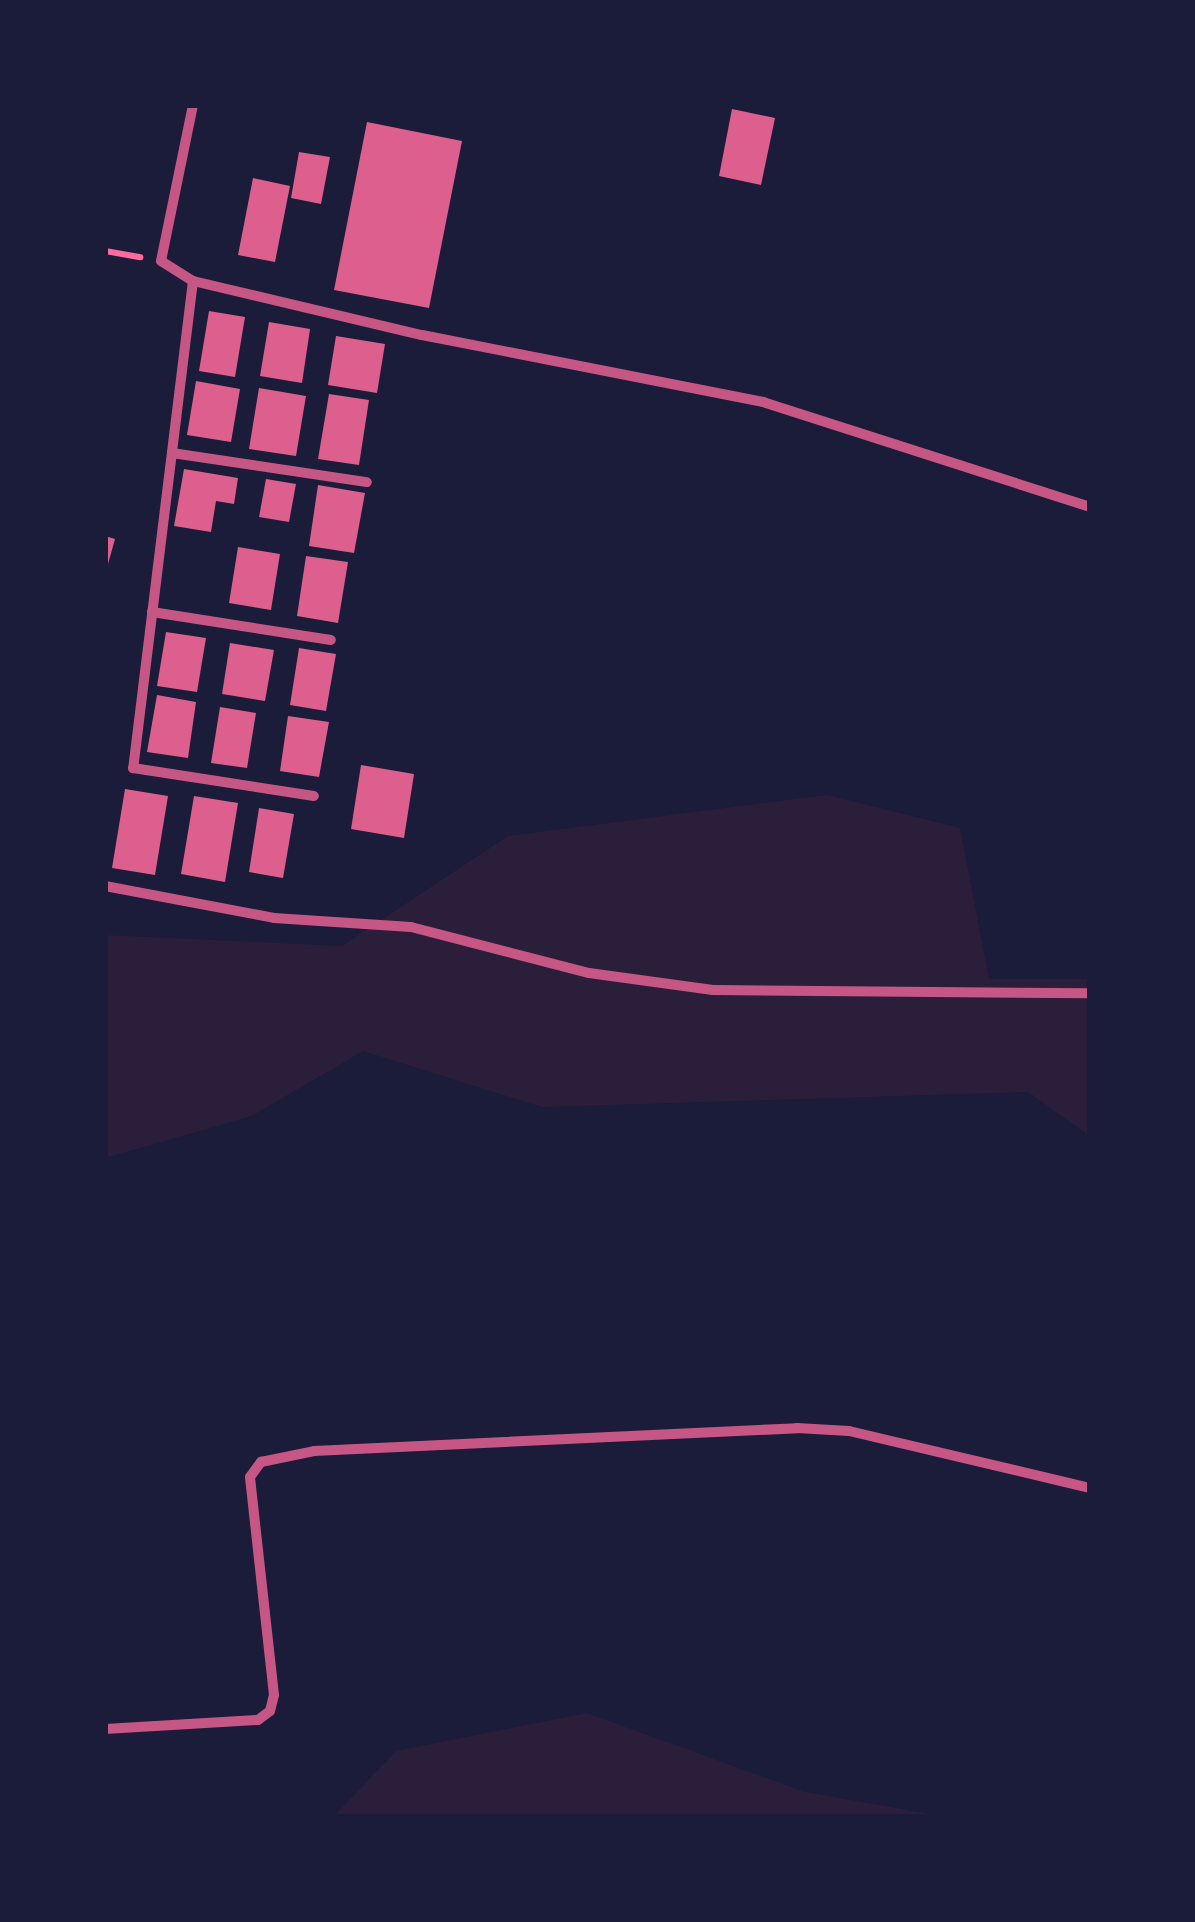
<!DOCTYPE html>
<style>
body{margin:0}
#map{position:relative;width:1195px;height:1922px;overflow:hidden;background:#1b1b3a;font-family:Karla,sans-serif}
div>[style]{position:absolute}
[style*='--x']{left:calc(var(--x)*1px);top:calc(var(--y)*1px);width:calc(var(--w)*1px);rotate:calc(var(--a)*1deg)}
.green>*{inset:0;background:#2a1e3b}
.building>*{inset:0;background:#dd5f8e}
.path>*{height:6px;margin:-3px;padding:0 3px;transform-origin:3px;border-radius:3px;background:#ff6b9d}
.minor>*{height:10px;margin:-5px;padding:0 5px;transform-origin:5px;border-radius:5px;background:#c65784}
span{translate:-50% -50%;white-space:nowrap;text-align:center;line-height:1.15;-webkit-text-stroke:8px #1b1b3a;paint-order:stroke}
.frame{position:absolute;inset:0;border:108px solid #1b1b3a;pointer-events:none}
</style>
<div id="map">
<div class="green">
<div style="clip-path:polygon(827px 795px,960px 828px,989px 979px,1090px 979px,1090px 1136px,1028px 1092px,542px 1107px,363px 1051px,252px 1116px,105px 1158px,105px 935px,342px 946px,508px 836px)"></div>
<div style="clip-path:polygon(587px 1713px,805px 1792px,947px 1817px,333px 1817px,396px 1751px)"></div>
</div>
<div class="building">
<div style="clip-path:polygon(732px 109px,775px 118px,761px 185px,719px 176px)"></div>
<div style="clip-path:polygon(367px 122px,462px 141px,429px 308px,334px 290px)"></div>
<div style="clip-path:polygon(299px 152px,330px 157px,321px 204px,291px 198px)"></div>
<div style="clip-path:polygon(253px 178px,290px 186px,275px 262px,238px 255px)"></div>
<div style="clip-path:polygon(209px 311px,245px 317px,235px 377px,199px 371px)"></div>
<div style="clip-path:polygon(269px 322px,310px 329px,302px 383px,260px 376px)"></div>
<div style="clip-path:polygon(336px 336px,385px 344px,377px 393px,328px 385px)"></div>
<div style="clip-path:polygon(196px 381px,240px 389px,231px 442px,187px 435px)"></div>
<div style="clip-path:polygon(259px 388px,306px 396px,296px 456px,249px 449px)"></div>
<div style="clip-path:polygon(329px 394px,369px 400px,359px 465px,318px 459px)"></div>
<div style="clip-path:polygon(184px 469px,238px 478px,234px 504px,216px 501px,211px 532px,174px 526px)"></div>
<div style="clip-path:polygon(266px 479px,296px 484px,289px 522px,259px 517px)"></div>
<div style="clip-path:polygon(318px 485px,365px 493px,354px 553px,309px 546px)"></div>
<div style="clip-path:polygon(105px 536px,115px 539px,106px 571px,105px 571px)"></div>
<div style="clip-path:polygon(238px 547px,280px 554px,271px 610px,229px 603px)"></div>
<div style="clip-path:polygon(306px 556px,348px 562px,338px 623px,297px 616px)"></div>
<div style="clip-path:polygon(166px 632px,206px 638px,197px 692px,157px 686px)"></div>
<div style="clip-path:polygon(230px 643px,274px 650px,265px 701px,222px 694px)"></div>
<div style="clip-path:polygon(299px 648px,336px 654px,326px 711px,290px 705px)"></div>
<div style="clip-path:polygon(157px 695px,196px 702px,188px 758px,147px 752px)"></div>
<div style="clip-path:polygon(220px 707px,256px 713px,247px 768px,211px 763px)"></div>
<div style="clip-path:polygon(288px 716px,329px 722px,319px 777px,280px 771px)"></div>
<div style="clip-path:polygon(361px 765px,414px 774px,404px 838px,351px 829px)"></div>
<div style="clip-path:polygon(125px 789px,168px 796px,155px 875px,112px 868px)"></div>
<div style="clip-path:polygon(194px 796px,238px 803px,225px 882px,181px 874px)"></div>
<div style="clip-path:polygon(259px 808px,294px 814px,283px 878px,249px 872px)"></div>
</div>
<div class="path">
<div style="--x:105;--y:251;--w:36;--a:10"></div>
</div>
<div class="minor">
<div style="--x:193;--y:105;--w:159;--a:101.6"></div>
<div style="--x:161;--y:261;--w:38;--a:32"></div>
<div style="--x:193;--y:281;--w:235;--a:13.3"></div>
<div style="--x:422;--y:335;--w:348;--a:11.1"></div>
<div style="--x:763;--y:402;--w:343;--a:17.8"></div>
<div style="--x:193;--y:281;--w:491;--a:97"></div>
<div style="--x:133;--y:768;--w:183;--a:8.8"></div>
<div style="--x:172;--y:453;--w:197;--a:8.5"></div>
<div style="--x:152;--y:612;--w:181;--a:8.9"></div>
<div style="--x:105;--y:886;--w:172;--a:10.7"></div>
<div style="--x:274;--y:918;--w:137;--a:3.8"></div>
<div style="--x:411;--y:927;--w:184;--a:14.5"></div>
<div style="--x:589;--y:973;--w:125;--a:7.8"></div>
<div style="--x:713;--y:990;--w:377;--a:0.5"></div>
<div style="--x:105;--y:1729;--w:153;--a:-3.4"></div>
<div style="--x:258;--y:1720;--w:15;--a:-37"></div>
<div style="--x:270;--y:1711;--w:16;--a:-76"></div>
<div style="--x:274;--y:1695;--w:219;--a:-96.3"></div>
<div style="--x:250;--y:1477;--w:19;--a:-54"></div>
<div style="--x:261;--y:1462;--w:54;--a:-11.7"></div>
<div style="--x:314;--y:1451;--w:484;--a:-2.7"></div>
<div style="--x:797;--y:1428;--w:52;--a:3.3"></div>
<div style="--x:849;--y:1431;--w:248;--a:13.3"></div>
</div>
<div class="frame"></div>
</div>
